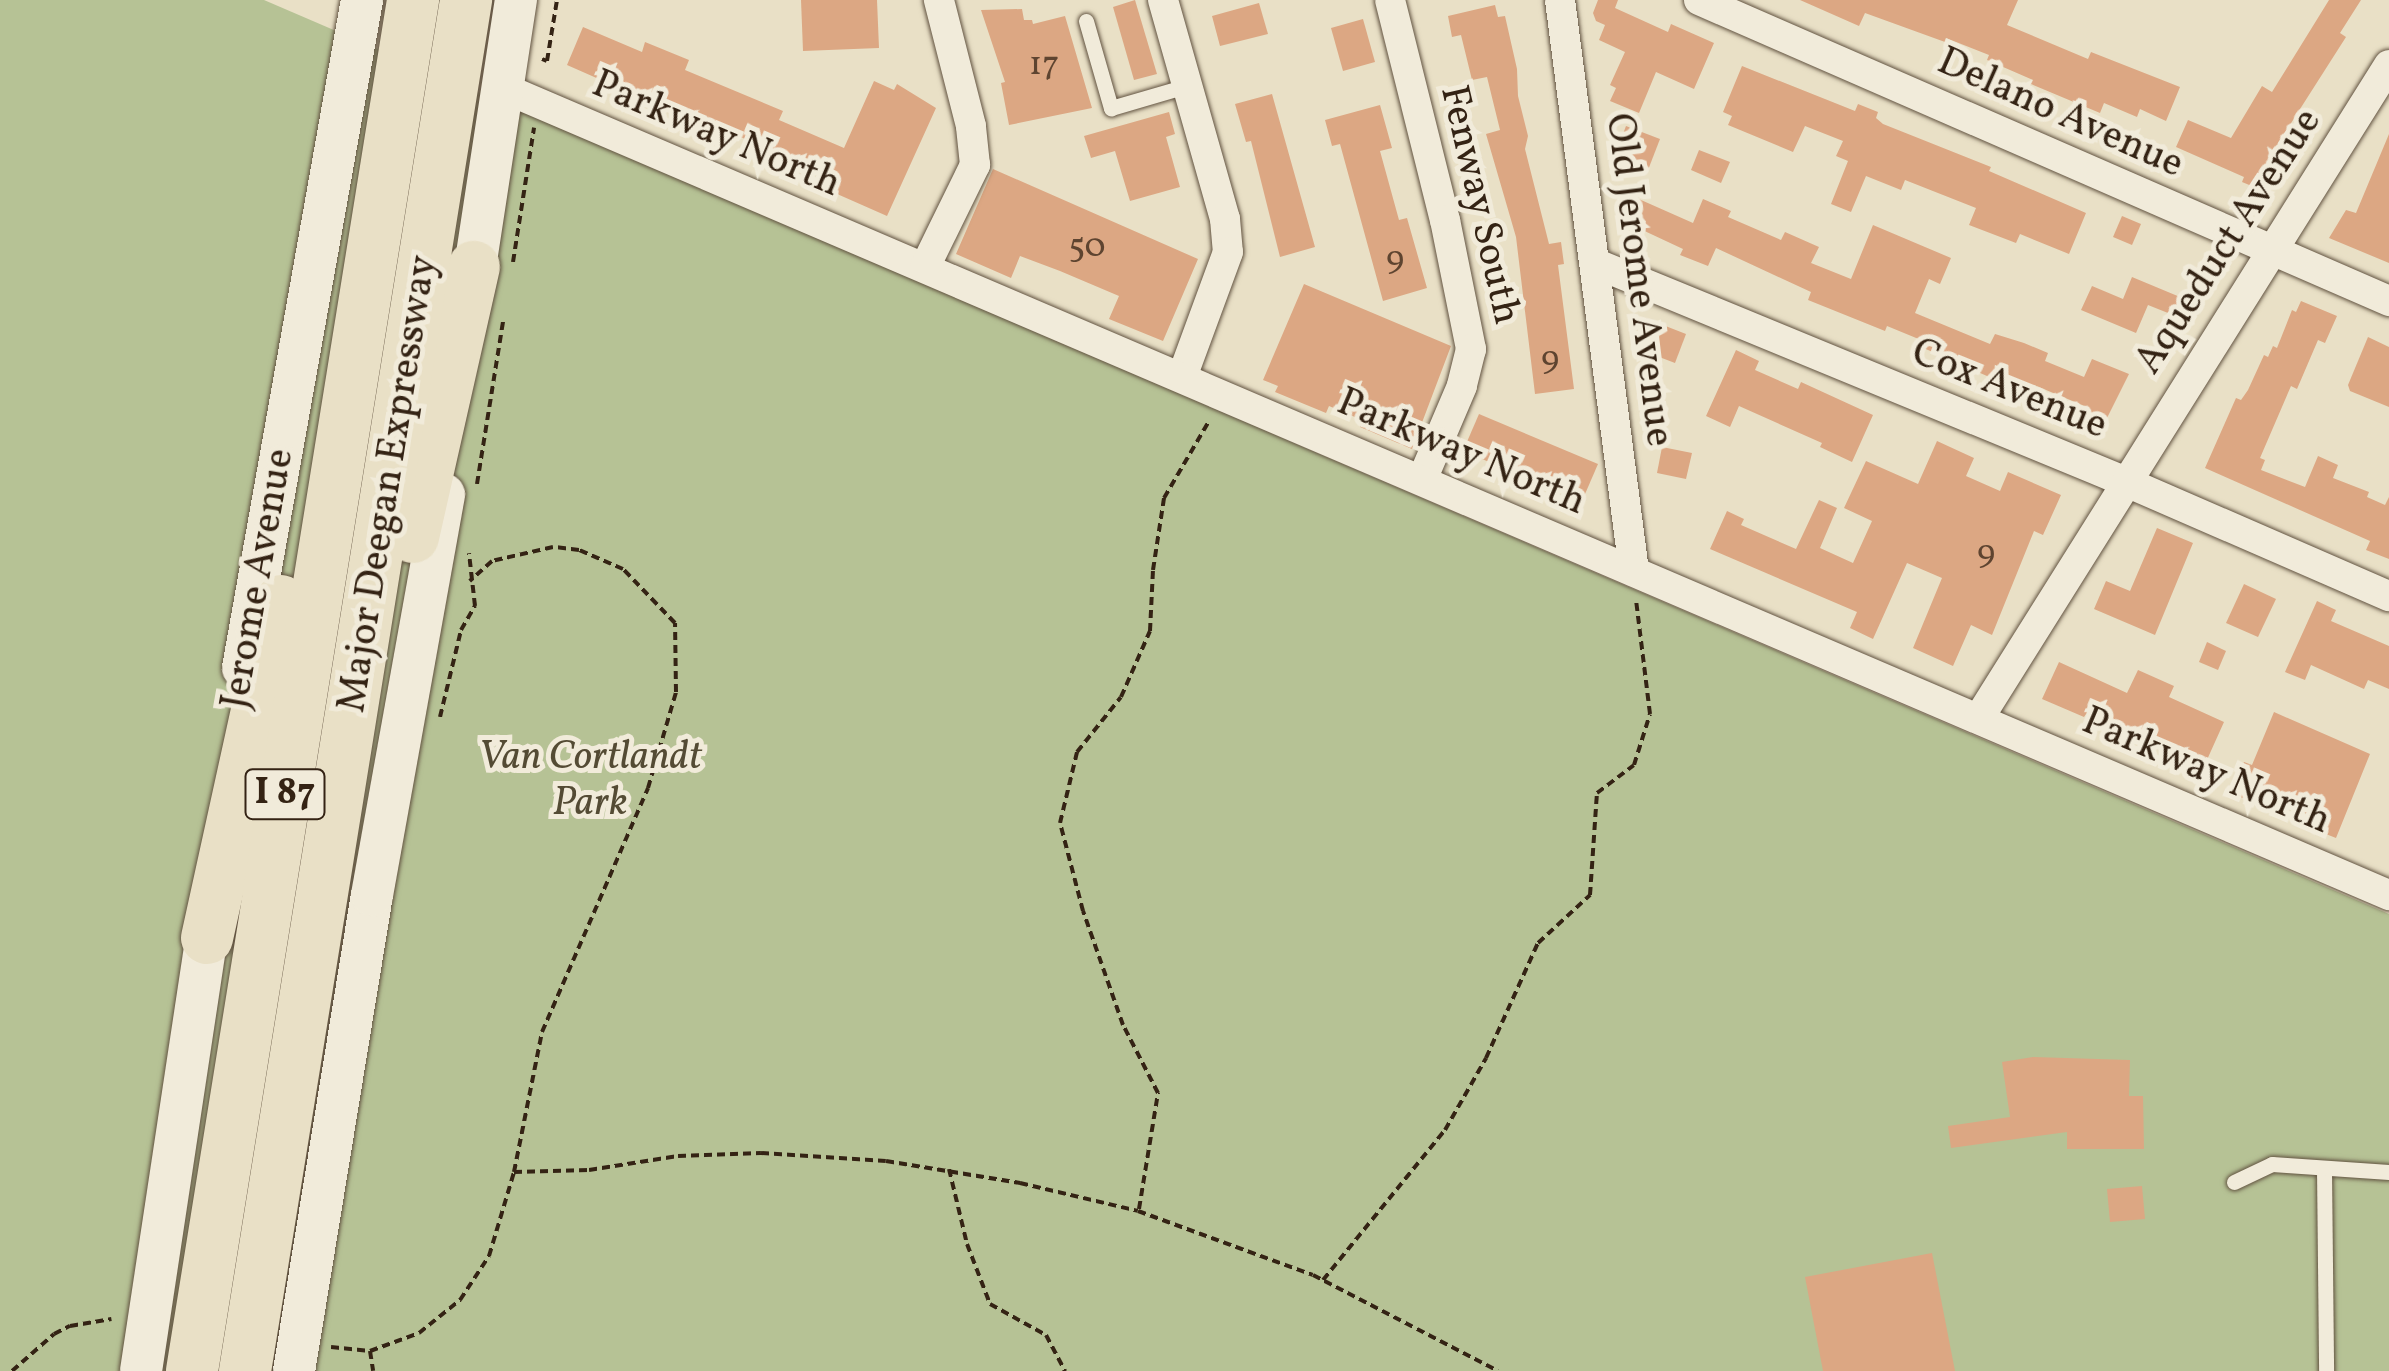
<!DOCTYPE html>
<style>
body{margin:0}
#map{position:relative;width:2389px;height:1371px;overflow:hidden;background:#e9e0c6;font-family:Vollkorn,serif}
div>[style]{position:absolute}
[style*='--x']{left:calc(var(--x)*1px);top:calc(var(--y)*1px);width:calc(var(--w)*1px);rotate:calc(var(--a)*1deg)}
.green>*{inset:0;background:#b6c295}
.building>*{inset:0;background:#dca783}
.path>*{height:4px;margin-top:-2px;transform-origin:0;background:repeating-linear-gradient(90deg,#342314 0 8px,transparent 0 13px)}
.roads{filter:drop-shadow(0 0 2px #615240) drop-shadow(0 0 2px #615240)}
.lane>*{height:15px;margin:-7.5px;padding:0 7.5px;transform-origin:7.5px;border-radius:7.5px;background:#f1ebda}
.street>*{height:30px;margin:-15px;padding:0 15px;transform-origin:15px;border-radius:15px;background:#f1ebda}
.secondary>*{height:42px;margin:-21px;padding:0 21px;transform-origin:21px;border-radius:21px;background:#f1ebda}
.highway>*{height:52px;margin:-26px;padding:0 26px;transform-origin:26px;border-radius:26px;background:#e9e0c6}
span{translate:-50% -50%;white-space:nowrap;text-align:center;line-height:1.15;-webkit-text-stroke:10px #f1ebda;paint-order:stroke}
.number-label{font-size:35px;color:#5e4430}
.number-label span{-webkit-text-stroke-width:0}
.shield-label span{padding:2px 8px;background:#f1ebda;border:2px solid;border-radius:8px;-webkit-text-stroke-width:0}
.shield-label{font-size:38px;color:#342314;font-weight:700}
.street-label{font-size:40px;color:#342314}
.park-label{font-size:40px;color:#544b34;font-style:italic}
</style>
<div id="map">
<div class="green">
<div style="clip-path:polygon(0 0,264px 0,2389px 914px,2389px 1371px,0 1371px)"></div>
</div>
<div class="building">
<div style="clip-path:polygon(801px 0,877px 0,879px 48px,803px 51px)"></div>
<div style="clip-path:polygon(1135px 0,1157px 74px,1134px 80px,1113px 7px)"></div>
<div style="clip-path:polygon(1598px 0,1618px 0,1615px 8px,1668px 32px,1671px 24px,1714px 43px,1694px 89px,1656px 72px,1639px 113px,1610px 101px,1616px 88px,1610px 85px,1625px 52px,1599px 40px,1605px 25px,1596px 21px,1593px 13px)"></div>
<div style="clip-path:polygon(1800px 0,2018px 0,2007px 25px,2088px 59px,2091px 52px,2180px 87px,2166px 121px,2140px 109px,2137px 117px,2104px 103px,2100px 113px,2031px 84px,2033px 80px,1987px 60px,1989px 55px,1946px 38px,1945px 42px,1865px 13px,1859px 26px)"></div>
<div style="clip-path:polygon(2329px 0,2361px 0,2340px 33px,2346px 37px,2277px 145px,2259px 189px,2242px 182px,2244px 177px,2176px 147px,2188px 120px,2231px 138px,2262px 86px,2272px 92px)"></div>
<div style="clip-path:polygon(1259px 3px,1268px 34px,1220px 46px,1212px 16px)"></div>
<div style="clip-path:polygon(1495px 5px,1498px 17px,1505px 16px,1517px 69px,1518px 96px,1528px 136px,1525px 149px,1549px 244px,1561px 242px,1564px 264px,1558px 265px,1574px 389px,1535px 394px,1516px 237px,1486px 134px,1500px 130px,1487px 77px,1472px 80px,1461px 35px,1452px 37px,1448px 16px)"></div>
<div style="clip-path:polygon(1022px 9px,1024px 20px,1032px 20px,1033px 24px,1065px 16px,1092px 108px,1009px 125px,1001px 83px,1005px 82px,981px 10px)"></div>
<div style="clip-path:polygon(1363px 19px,1375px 62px,1343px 71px,1331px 28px)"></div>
<div style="clip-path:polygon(583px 27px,642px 52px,645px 42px,689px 60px,685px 70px,783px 111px,779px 120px,844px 148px,874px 81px,894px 90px,897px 84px,936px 108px,887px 216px,819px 186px,824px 174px,780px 152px,676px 113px,567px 65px)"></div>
<div style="clip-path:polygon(1742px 66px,1855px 111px,1858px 104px,1878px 112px,1876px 118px,1883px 124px,1991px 167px,1989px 171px,2086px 213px,2069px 254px,2020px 234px,2016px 243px,1969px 225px,1976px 208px,1905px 180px,1901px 190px,1866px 176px,1851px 212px,1831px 204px,1848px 161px,1836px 156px,1843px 141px,1805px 126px,1793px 152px,1728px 125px,1732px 116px,1723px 112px)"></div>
<div style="clip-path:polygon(1272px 94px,1315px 247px,1280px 257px,1251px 141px,1246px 142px,1235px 104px)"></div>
<div style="clip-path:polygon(1380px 105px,1392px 148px,1380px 151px,1399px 220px,1407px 218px,1427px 288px,1383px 301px,1340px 144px,1332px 146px,1325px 120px)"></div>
<div style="clip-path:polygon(1169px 112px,1175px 134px,1166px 137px,1180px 187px,1130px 201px,1115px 151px,1091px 158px,1084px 136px)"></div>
<div style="clip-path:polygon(1626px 126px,1660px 139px,1648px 170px,1614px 158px)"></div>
<div style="clip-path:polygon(2389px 134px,2389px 263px,2329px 238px,2346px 210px,2356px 213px)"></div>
<div style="clip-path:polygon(1699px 150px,1730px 162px,1721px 183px,1691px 170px)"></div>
<div style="clip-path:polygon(993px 169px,1198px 259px,1163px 341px,1109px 319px,1119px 296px,1060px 271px,1020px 256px,1011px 278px,956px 254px)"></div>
<div style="clip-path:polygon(1632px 196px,1693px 223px,1703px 199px,1731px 211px,1728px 217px,1781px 240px,1785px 232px,1819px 247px,1811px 263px,1851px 279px,1873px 225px,1951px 258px,1940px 284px,1929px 279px,1915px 313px,1990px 344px,1995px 334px,2024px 343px,2048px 353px,2045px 361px,2084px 377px,2092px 359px,2129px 374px,2103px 426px,2083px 418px,2087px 407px,2034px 385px,2030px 395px,1919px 346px,1921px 340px,1887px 326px,1885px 331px,1808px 300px,1811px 292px,1716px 248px,1708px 266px,1680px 255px,1683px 249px,1621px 220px)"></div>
<div style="clip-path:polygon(2122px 216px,2141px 224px,2132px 245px,2113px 237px)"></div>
<div style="clip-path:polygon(2132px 277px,2180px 297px,2173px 315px,2148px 305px,2136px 333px,2081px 310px,2092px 286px,2123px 299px)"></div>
<div style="clip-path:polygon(1304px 284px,1451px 346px,1412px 449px,1360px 427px,1362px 420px,1329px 406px,1326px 413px,1275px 392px,1278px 386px,1263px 380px)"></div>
<div style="clip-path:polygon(2301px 301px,2337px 316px,2325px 343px,2318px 340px,2297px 389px,2291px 386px,2260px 458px,2265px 460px,2261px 470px,2305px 487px,2318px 456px,2338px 465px,2333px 478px,2369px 492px,2367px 497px,2385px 505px,2389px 497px,2389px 559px,2366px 550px,2370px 541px,2205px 468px,2236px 398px,2241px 400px,2248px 390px,2264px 355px,2268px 357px,2273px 346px,2277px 348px,2292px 310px,2296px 312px)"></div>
<div style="clip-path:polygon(1645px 318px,1686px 334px,1675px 363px,1633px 347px)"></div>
<div style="clip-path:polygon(2368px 337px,2389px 347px,2389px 407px,2350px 391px,2348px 385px)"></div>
<div style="clip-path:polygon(1736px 350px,1759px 361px,1755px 370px,1798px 389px,1801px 382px,1873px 415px,1852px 462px,1820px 447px,1822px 443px,1739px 406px,1730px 427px,1706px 416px)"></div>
<div style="clip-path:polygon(1479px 414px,1598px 464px,1582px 501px,1463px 451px)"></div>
<div style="clip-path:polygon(1937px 441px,1974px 458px,1966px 476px,2000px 491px,2008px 472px,2061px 495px,2043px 535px,2034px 531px,1992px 635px,1971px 625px,1953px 666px,1913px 648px,1942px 578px,1907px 563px,1873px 639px,1850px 628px,1857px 612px,1710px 549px,1727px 511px,1744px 519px,1741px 525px,1796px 549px,1819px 500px,1837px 508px,1820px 548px,1853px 563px,1872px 521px,1844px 508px,1866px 461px,1918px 484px)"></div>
<div style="clip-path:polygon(1662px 447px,1692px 453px,1686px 479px,1657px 473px)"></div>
<div style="clip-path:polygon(2157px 528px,2193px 543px,2155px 635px,2094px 609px,2106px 581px,2130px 591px)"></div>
<div style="clip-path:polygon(2244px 584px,2276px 599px,2258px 637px,2226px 623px)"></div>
<div style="clip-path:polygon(2317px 601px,2336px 610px,2331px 621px,2389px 646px,2389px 689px,2368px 680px,2364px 689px,2311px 665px,2305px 680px,2285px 672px)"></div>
<div style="clip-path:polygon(2207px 642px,2226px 651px,2218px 670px,2199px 662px)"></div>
<div style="clip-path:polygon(2059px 662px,2127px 693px,2138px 670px,2174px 686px,2169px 697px,2224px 722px,2206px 762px,2088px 711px,2084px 717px,2042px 699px)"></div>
<div style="clip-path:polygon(2274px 712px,2370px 754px,2336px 838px,2303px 825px,2307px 814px,2268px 798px,2264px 807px,2231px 793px,2244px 762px,2252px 765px)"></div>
<div style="clip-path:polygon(2033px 1057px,2130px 1060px,2129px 1096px,2143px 1096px,2144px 1149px,2067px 1149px,2067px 1132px,1951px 1148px,1948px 1126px,2010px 1117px,2002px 1062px)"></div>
<div style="clip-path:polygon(2142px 1186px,2145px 1219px,2110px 1222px,2107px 1189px)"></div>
<div style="clip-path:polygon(1932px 1253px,1955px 1371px,1823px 1371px,1805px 1277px)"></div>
</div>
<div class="path">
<div style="--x:542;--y:59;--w:5;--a:22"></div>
<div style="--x:547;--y:61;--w:62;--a:-80.7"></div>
<div style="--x:513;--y:262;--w:136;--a:-81.1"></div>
<div style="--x:477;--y:484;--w:165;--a:-80.9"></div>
<div style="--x:440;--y:717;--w:89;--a:-76.4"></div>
<div style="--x:461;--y:630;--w:28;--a:-60"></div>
<div style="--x:475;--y:606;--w:53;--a:-96.5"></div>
<div style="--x:949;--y:1169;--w:77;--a:76.5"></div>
<div style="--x:967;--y:1244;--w:64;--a:69"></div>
<div style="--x:990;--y:1304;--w:64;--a:29"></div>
<div style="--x:1046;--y:1335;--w:41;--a:62.2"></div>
<div style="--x:514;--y:1172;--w:75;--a:-1.5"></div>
<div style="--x:589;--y:1170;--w:90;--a:-8.9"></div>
<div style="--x:678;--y:1156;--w:83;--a:-2.1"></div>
<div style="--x:761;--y:1153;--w:125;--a:3.7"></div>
<div style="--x:886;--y:1161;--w:136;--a:9.3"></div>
<div style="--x:1020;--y:1183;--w:121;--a:13.3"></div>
<div style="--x:1138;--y:1211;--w:186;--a:20.1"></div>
<div style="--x:1313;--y:1275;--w:208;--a:27.4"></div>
<div style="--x:1139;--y:1209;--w:118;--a:-80.7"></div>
<div style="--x:1158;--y:1093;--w:76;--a:-117.2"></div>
<div style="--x:1123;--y:1025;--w:121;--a:-109.3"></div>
<div style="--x:1083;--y:911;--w:91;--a:-104.6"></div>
<div style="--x:1060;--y:823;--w:73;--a:-76.5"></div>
<div style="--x:1077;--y:752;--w:70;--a:-51.3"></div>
<div style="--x:1121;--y:697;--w:72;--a:-66.3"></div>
<div style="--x:1150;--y:631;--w:61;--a:-87.2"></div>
<div style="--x:1153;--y:570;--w:73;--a:-81.3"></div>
<div style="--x:1164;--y:498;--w:89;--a:-59.7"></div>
<div style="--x:1323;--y:1280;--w:193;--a:-50.9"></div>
<div style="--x:1445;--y:1130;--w:83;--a:-60.3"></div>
<div style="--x:1486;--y:1058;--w:126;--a:-65.7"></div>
<div style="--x:1538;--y:943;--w:71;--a:-42.7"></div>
<div style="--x:1590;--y:895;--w:102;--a:-86.1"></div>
<div style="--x:1597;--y:793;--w:46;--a:-37.1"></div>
<div style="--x:1634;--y:765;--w:53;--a:-72.6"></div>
<div style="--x:1650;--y:714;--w:115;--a:-97"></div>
<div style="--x:331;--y:1347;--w:39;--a:6"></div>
<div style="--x:370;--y:1351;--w:52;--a:-20.2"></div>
<div style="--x:419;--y:1333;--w:53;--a:-38.8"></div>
<div style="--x:460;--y:1300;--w:53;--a:-56.6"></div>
<div style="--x:489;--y:1256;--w:88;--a:-73.4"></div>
<div style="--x:514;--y:1172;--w:143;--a:-78.7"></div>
<div style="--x:542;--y:1032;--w:266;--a:-66.5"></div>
<div style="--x:648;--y:788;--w:100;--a:-73.7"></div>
<div style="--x:676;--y:692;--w:69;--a:-90.8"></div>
<div style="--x:675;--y:623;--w:75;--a:-133.9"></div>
<div style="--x:623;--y:569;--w:48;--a:-156.6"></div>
<div style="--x:579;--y:550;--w:26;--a:-173"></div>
<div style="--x:553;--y:547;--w:63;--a:167.1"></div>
<div style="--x:492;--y:561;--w:30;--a:138"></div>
<div style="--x:370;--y:1351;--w:20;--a:81"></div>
<div style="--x:12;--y:1371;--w:56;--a:-41.4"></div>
<div style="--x:54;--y:1334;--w:18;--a:-27"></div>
<div style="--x:70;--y:1326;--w:42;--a:-9.7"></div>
</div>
<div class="roads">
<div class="lane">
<div style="--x:1086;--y:21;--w:91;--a:74"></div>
<div style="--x:1111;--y:108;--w:78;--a:-16.3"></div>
<div style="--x:2324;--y:1169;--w:202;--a:89.4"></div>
<div style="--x:2234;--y:1182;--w:42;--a:-25.3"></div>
<div style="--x:2272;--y:1164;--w:117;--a:3.9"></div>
</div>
<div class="street">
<div style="--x:1163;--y:0;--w:228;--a:74.2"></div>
<div style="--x:1225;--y:219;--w:33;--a:85"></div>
<div style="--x:1228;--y:252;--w:133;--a:110.2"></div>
<div style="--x:1390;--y:0;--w:227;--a:76"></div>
<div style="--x:1445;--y:220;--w:132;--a:78.6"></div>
<div style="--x:1471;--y:349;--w:38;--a:104"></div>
<div style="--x:1462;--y:386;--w:102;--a:113.1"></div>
<div style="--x:1560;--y:0;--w:576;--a:82.62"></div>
<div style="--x:1699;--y:0;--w:753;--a:23.57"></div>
<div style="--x:501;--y:87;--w:2054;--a:23.17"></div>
<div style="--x:1597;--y:264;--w:570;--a:22.38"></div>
<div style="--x:2124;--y:481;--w:289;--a:23.5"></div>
<div style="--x:925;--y:267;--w:114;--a:-63.9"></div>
<div style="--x:975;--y:165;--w:39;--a:-96"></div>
<div style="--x:971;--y:126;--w:130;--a:-104.3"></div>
<div style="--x:1979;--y:718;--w:771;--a:-57.88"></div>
</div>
<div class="secondary">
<div style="--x:470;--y:300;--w:304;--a:-81.3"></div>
<div style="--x:243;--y:668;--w:679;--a:-79.9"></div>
<div style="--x:141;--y:1371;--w:469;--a:-81.4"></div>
<div style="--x:294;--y:1371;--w:482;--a:-80.7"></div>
<div style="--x:372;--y:895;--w:407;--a:-79.8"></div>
</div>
<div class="highway">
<div style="--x:413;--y:537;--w:277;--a:-77.3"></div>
<div style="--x:207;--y:938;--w:345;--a:-77.6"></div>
<div style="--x:192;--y:1371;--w:1389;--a:-80.84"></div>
<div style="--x:245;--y:1371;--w:1389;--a:-80.84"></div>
</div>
</div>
<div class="number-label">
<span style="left:1044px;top:65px">17</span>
<span style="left:1087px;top:247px">50</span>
<span style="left:1395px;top:259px">9</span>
<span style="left:1550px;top:359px">9</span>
<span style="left:1986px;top:553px">9</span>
</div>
<div class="shield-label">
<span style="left:285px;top:794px">I 87</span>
</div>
<div class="street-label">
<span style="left:2060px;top:114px;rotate:24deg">Delano Avenue</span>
<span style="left:716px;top:135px;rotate:23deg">Parkway North</span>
<span style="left:1479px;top:205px;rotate:77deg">Fenway South</span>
<span style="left:2229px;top:242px;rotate:-57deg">Aqueduct Avenue</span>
<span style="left:1638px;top:280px;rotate:83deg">Old Jerome Avenue</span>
<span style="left:2009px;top:390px;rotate:22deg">Cox Avenue</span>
<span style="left:1461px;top:453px;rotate:23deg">Parkway North</span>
<span style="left:389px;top:484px;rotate:-81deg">Major Deegan Expressway</span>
<span style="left:259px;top:579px;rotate:-80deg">Jerome Avenue</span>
<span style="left:2206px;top:772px;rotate:23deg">Parkway North</span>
</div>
<div class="park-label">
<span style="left:590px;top:781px">Van Cortlandt<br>Park</span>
</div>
</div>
